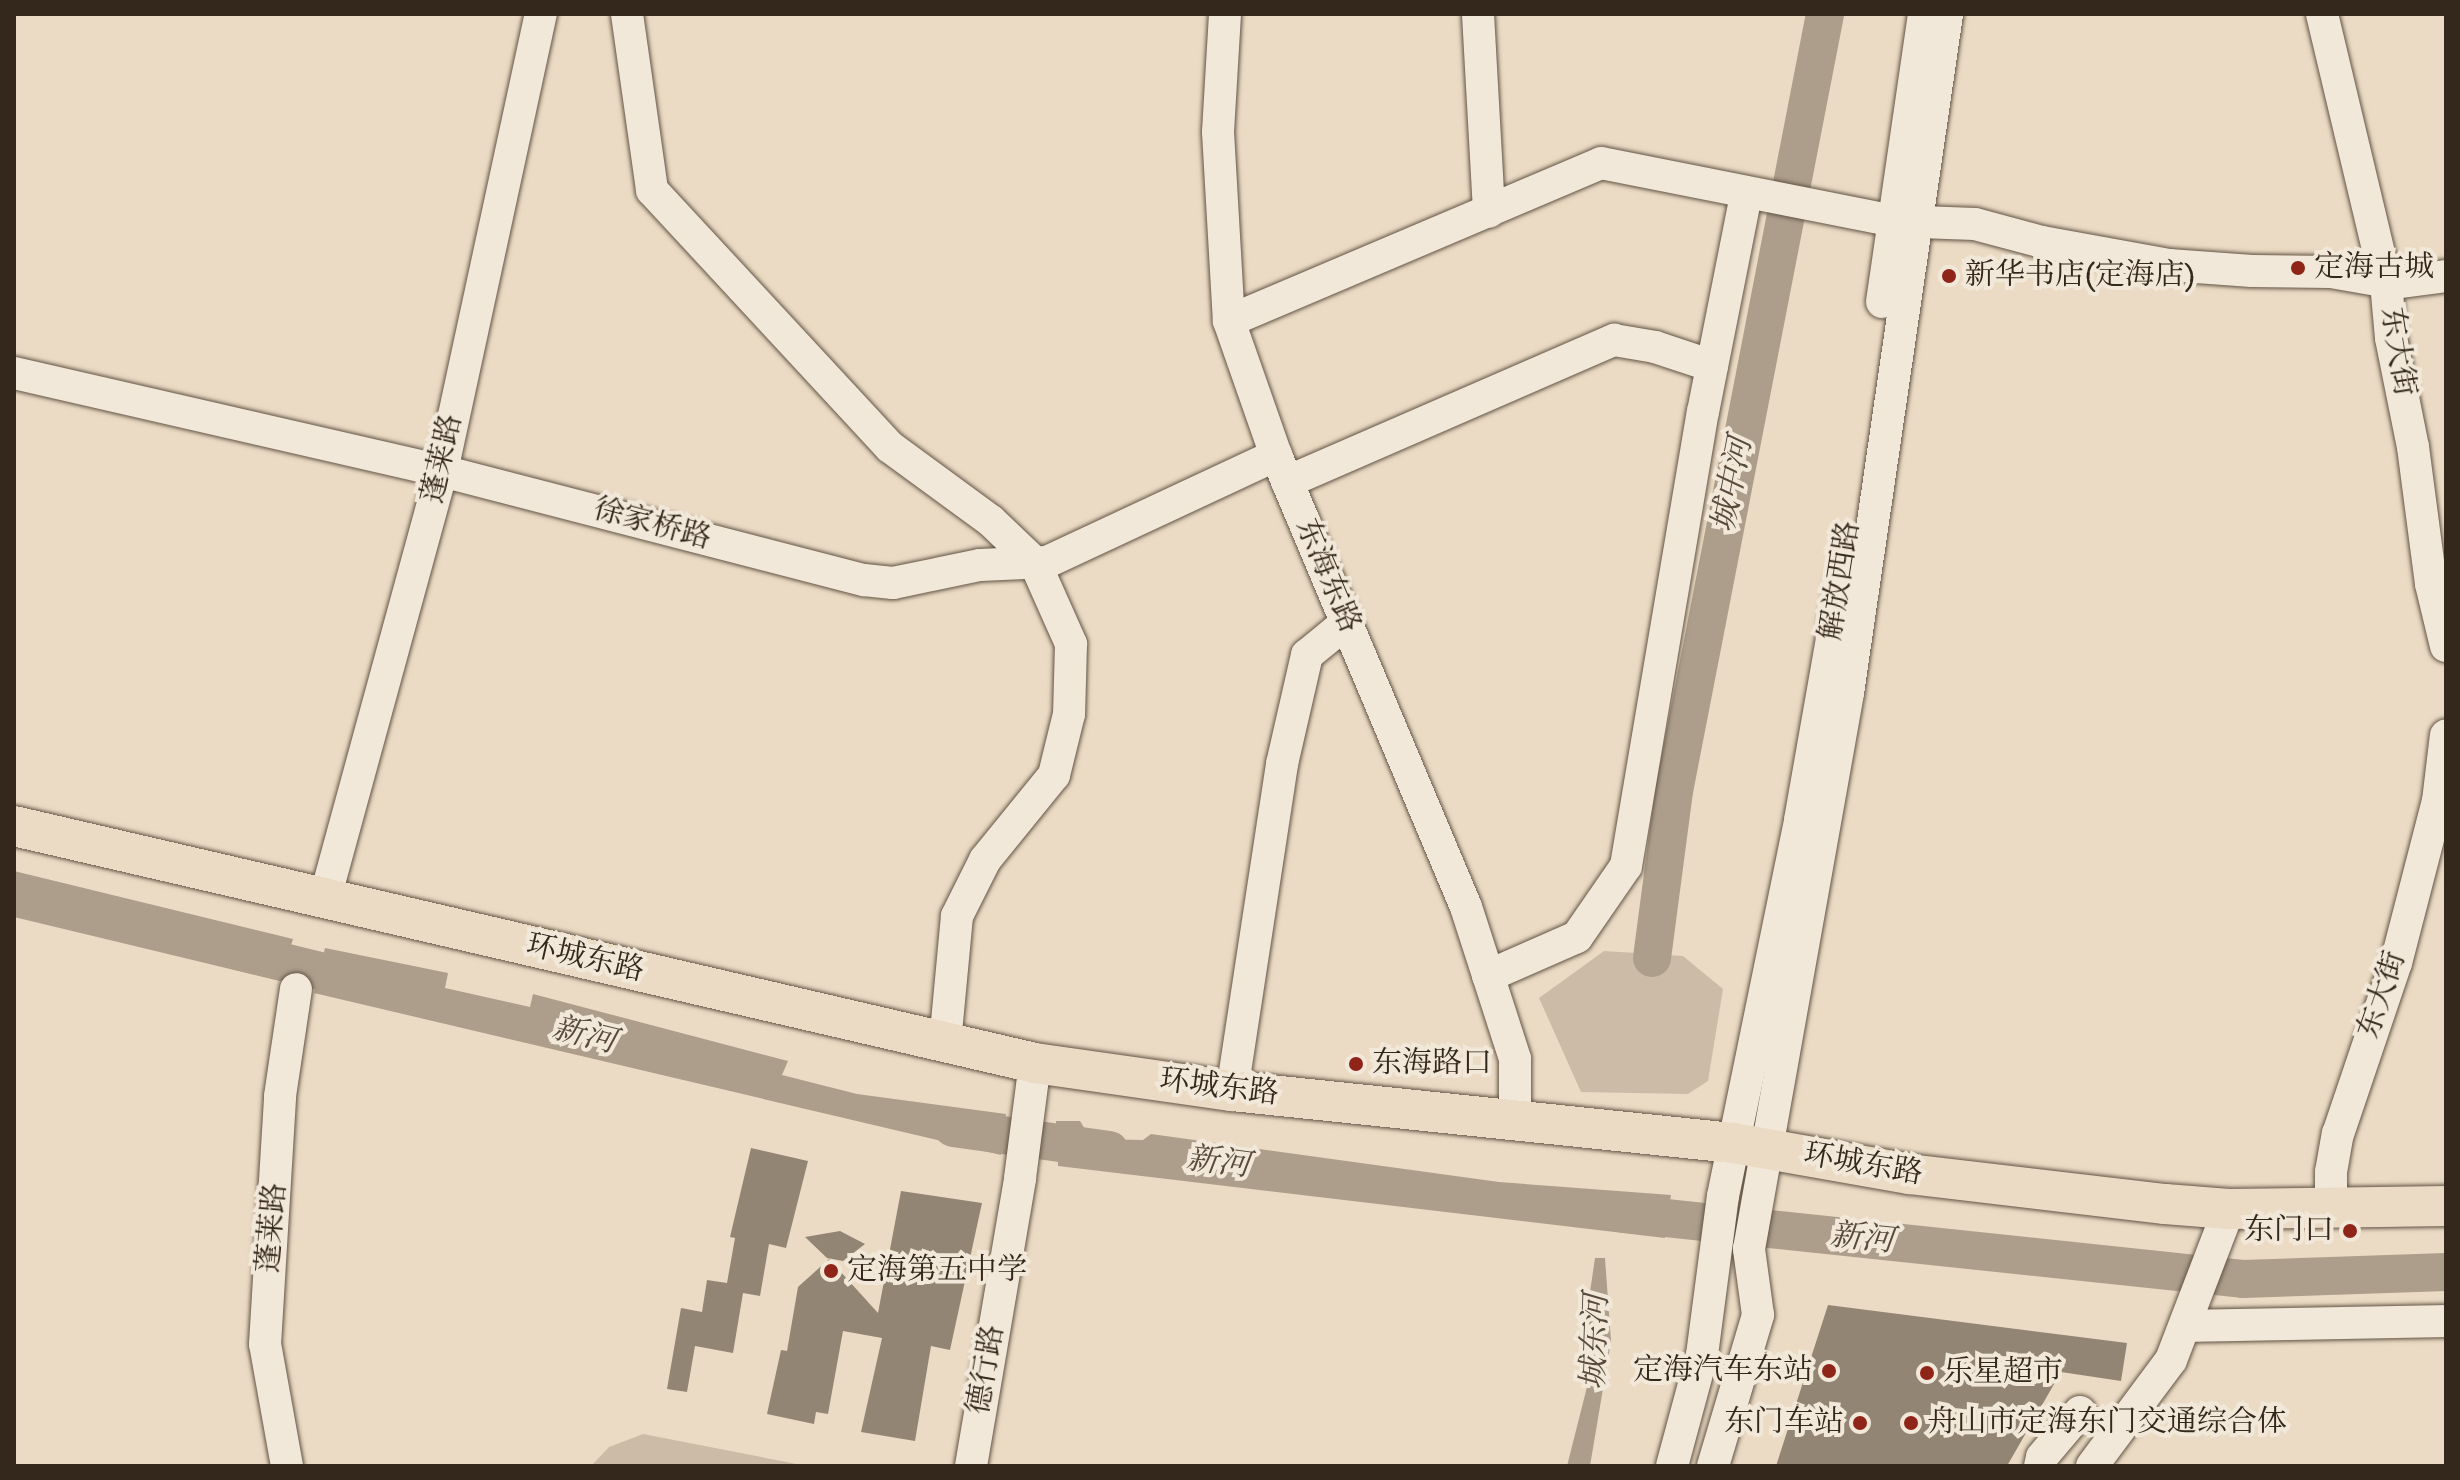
<!DOCTYPE html>
<meta charset="utf-8">
<style>
body{margin:0}
#map{position:relative;width:2460px;height:1480px;overflow:hidden;background:#ebdbc4;font-family:"IM FELL DW Pica","Noto Serif SC",serif}
div>[style]{position:absolute}
[style*='--x']{left:calc(var(--x)*1px);top:calc(var(--y)*1px);width:calc(var(--w)*1px);rotate:calc(var(--a)*1deg)}
.green>*{inset:0;background:#ccbca7}
.water>*{inset:0;background:#ad9e8b}
.river>*{height:38px;margin:-19px;padding:0 19px;transform-origin:19px;border-radius:19px;background:#ad9e8b}
.building>*{inset:0;background:#938573}
.roads{filter:drop-shadow(0 0 2px #625445) drop-shadow(0 0 2px #625445)}
.minor>*{height:32px;margin:-16px;padding:0 16px;transform-origin:16px;border-radius:16px;background:#f2e8d9}
.major>*{height:40px;margin:-20px;padding:0 20px;transform-origin:20px;border-radius:20px;background:#ebdbc4}
.dots>*{width:22px;height:22px;translate:-50% -50%;box-sizing:border-box;border:4px solid #f2e8d9;border-radius:50%}
span{translate:-50% -50%;white-space:nowrap;text-align:center;line-height:1.15;-webkit-text-stroke:8px #f2e8d9;paint-order:stroke}
.poi-label{font-size:30px;color:#34271b}
.left{translate:0 -50%;text-align:left}
.right{translate:-100% -50%;text-align:right}
.street-label{font-size:30px;color:#34271b}
.water-label{font-size:32px;color:#584b3d;font-style:italic}
.frame{position:absolute;inset:0;border:16px solid #34271b;pointer-events:none}
</style>
<div id="map">
<div class="green">
<div style="clip-path:polygon(1604px 951px,1683px 956px,1723px 989px,1708px 1081px,1688px 1094px,1581px 1092px,1539px 998px)"></div>
<div style="clip-path:polygon(643px 1434px,807px 1466px,591px 1466px,609px 1447px)"></div>
</div>
<div class="water">
<div style="clip-path:polygon(14px 871px,293px 939px,280px 981px,14px 917px)"></div>
<div style="clip-path:polygon(325px 948px,448px 973px,445px 988px,530px 1007px,533px 994px,788px 1061px,782px 1075px,857px 1094px,1006px 1114px,1001px 1155px,314px 993px)"></div>
<div style="clip-path:polygon(1056px 1121px,1080px 1121px,1091px 1139px,1143px 1140px,1151px 1134px,1499px 1182px,1671px 1195px,1665px 1238px,1058px 1166px)"></div>
<div style="clip-path:polygon(1595px 1258px,1605px 1258px,1611px 1341px,1590px 1466px,1567px 1466px,1590px 1375px,1585px 1326px)"></div>
</div>
<div class="river">
<div style="--x:234;--y:950;--w:139;--a:13.7"></div>
<div style="--x:1652;--y:958;--w:168;--a:-82.5"></div>
<div style="--x:1674;--y:791;--w:792;--a:-79"></div>
<div style="--x:953;--y:1128;--w:158;--a:8"></div>
<div style="--x:1619;--y:1213;--w:627;--a:6.04"></div>
<div style="--x:2243;--y:1279;--w:203;--a:-2"></div>
</div>
<div class="building">
<div style="clip-path:polygon(751px 1148px,808px 1161px,786px 1248px,769px 1244px,760px 1296px,743px 1293px,733px 1353px,695px 1346px,687px 1392px,667px 1389px,681px 1308px,702px 1312px,707px 1280px,727px 1283px,735px 1238px,730px 1237px)"></div>
<div style="clip-path:polygon(901px 1191px,982px 1203px,950px 1350px,931px 1346px,915px 1441px,861px 1432px,882px 1338px,843px 1331px,828px 1414px,816px 1412px,814px 1424px,767px 1414px,781px 1350px,787px 1351px,798px 1287px,829px 1259px,878px 1313px)"></div>
<div style="clip-path:polygon(840px 1231px,865px 1244px,843px 1261px,827px 1258px,805px 1237px)"></div>
<div style="clip-path:polygon(1828px 1305px,2127px 1343px,2121px 1381px,2061px 1372px,2007px 1466px,1776px 1466px)"></div>
</div>
<div class="roads">
<div class="minor">
<div style="--x:627;--y:14;--w:178;--a:81.9"></div>
<div style="--x:652;--y:190;--w:350;--a:47.2"></div>
<div style="--x:890;--y:447;--w:125;--a:36.2"></div>
<div style="--x:991;--y:521;--w:61;--a:43.7"></div>
<div style="--x:1035;--y:563;--w:89;--a:66"></div>
<div style="--x:1071;--y:644;--w:70;--a:91.6"></div>
<div style="--x:1069;--y:714;--w:63;--a:103.8"></div>
<div style="--x:1054;--y:775;--w:109;--a:129.1"></div>
<div style="--x:985;--y:860;--w:63;--a:116.6"></div>
<div style="--x:957;--y:916;--w:127;--a:95.4"></div>
<div style="--x:1225;--y:14;--w:118;--a:93.4"></div>
<div style="--x:1218;--y:132;--w:189;--a:86.7"></div>
<div style="--x:1229;--y:321;--w:142;--a:70.7"></div>
<div style="--x:1276;--y:455;--w:490;--a:67.2"></div>
<div style="--x:1466;--y:907;--w:160;--a:72.1"></div>
<div style="--x:1515;--y:1059;--w:62;--a:90"></div>
<div style="--x:1478;--y:14;--w:198;--a:86.8"></div>
<div style="--x:2322;--y:14;--w:276;--a:76.6"></div>
<div style="--x:2386;--y:282;--w:56;--a:84.9"></div>
<div style="--x:2391;--y:338;--w:111;--a:78.6"></div>
<div style="--x:2413;--y:447;--w:138;--a:82.5"></div>
<div style="--x:2431;--y:584;--w:64;--a:76.4"></div>
<div style="--x:1882;--y:302;--w:291;--a:-81.7"></div>
<div style="--x:1229;--y:321;--w:404;--a:-23"></div>
<div style="--x:1601;--y:163;--w:298;--a:11.2"></div>
<div style="--x:1893;--y:221;--w:82;--a:2.1"></div>
<div style="--x:1975;--y:224;--w:69;--a:15"></div>
<div style="--x:2042;--y:242;--w:129;--a:10.3"></div>
<div style="--x:2169;--y:265;--w:83;--a:4.1"></div>
<div style="--x:2252;--y:271;--w:79;--a:0.7"></div>
<div style="--x:2331;--y:272;--w:64;--a:9.9"></div>
<div style="--x:2394;--y:283;--w:52;--a:-7.7"></div>
<div style="--x:14;--y:373;--w:439;--a:12.9"></div>
<div style="--x:442;--y:471;--w:436;--a:14.5"></div>
<div style="--x:864;--y:580;--w:29;--a:6"></div>
<div style="--x:893;--y:583;--w:89;--a:-11.7"></div>
<div style="--x:980;--y:565;--w:67;--a:-2.6"></div>
<div style="--x:1047;--y:562;--w:253;--a:-25"></div>
<div style="--x:1287;--y:482;--w:357;--a:-23.5"></div>
<div style="--x:1614;--y:340;--w:42;--a:9.7"></div>
<div style="--x:1655;--y:347;--w:60;--a:18.4"></div>
<div style="--x:325;--y:898;--w:443;--a:-74.7"></div>
<div style="--x:442;--y:471;--w:468;--a:-77.8"></div>
<div style="--x:1488;--y:976;--w:97;--a:-23.7"></div>
<div style="--x:1577;--y:937;--w:86;--a:-55.4"></div>
<div style="--x:1626;--y:866;--w:460;--a:-80.4"></div>
<div style="--x:1703;--y:412;--w:222;--a:-78.8"></div>
<div style="--x:1232;--y:1091;--w:331;--a:-81.3"></div>
<div style="--x:1282;--y:764;--w:112;--a:-77.1"></div>
<div style="--x:1307;--y:655;--w:50;--a:-39.4"></div>
<div style="--x:2331;--y:1208;--w:36;--a:-90"></div>
<div style="--x:2331;--y:1172;--w:39;--a:-80"></div>
<div style="--x:2338;--y:1134;--w:181;--a:-71.3"></div>
<div style="--x:2396;--y:963;--w:167;--a:-75.5"></div>
<div style="--x:2438;--y:801;--w:66;--a:-83.1"></div>
<div style="--x:2186;--y:1326;--w:260;--a:-1.1"></div>
<div style="--x:287;--y:1466;--w:124;--a:-100.2"></div>
<div style="--x:265;--y:1344;--w:248;--a:-86.5"></div>
<div style="--x:280;--y:1096;--w:108;--a:-81.5"></div>
<div style="--x:971;--y:1466;--w:292;--a:-80.3"></div>
<div style="--x:1020;--y:1178;--w:116;--a:-82.6"></div>
<div style="--x:1672;--y:1466;--w:115;--a:-74.9"></div>
<div style="--x:1702;--y:1355;--w:160;--a:-82.5"></div>
<div style="--x:1723;--y:1196;--w:384;--a:-78.4"></div>
<div style="--x:1800;--y:820;--w:242;--a:-80"></div>
<div style="--x:1713;--y:1466;--w:158;--a:-73.4"></div>
<div style="--x:1758;--y:1315;--w:67;--a:-97.8"></div>
<div style="--x:1749;--y:1249;--w:565;--a:-79.9"></div>
<div style="--x:1848;--y:693;--w:686;--a:-81.7"></div>
<div style="--x:2040;--y:1466;--w:9;--a:-77"></div>
<div style="--x:2042;--y:1457;--w:59;--a:-49.8"></div>
<div style="--x:2092;--y:1466;--w:132;--a:-53.3"></div>
<div style="--x:2171;--y:1360;--w:162;--a:-69"></div>
</div>
<div class="major">
<div style="--x:14;--y:826;--w:1048;--a:13.07"></div>
<div style="--x:1035;--y:1063;--w:199;--a:8.1"></div>
<div style="--x:1232;--y:1091;--w:504;--a:5.93"></div>
<div style="--x:1733;--y:1143;--w:179;--a:10"></div>
<div style="--x:1909;--y:1174;--w:258;--a:6.7"></div>
<div style="--x:2165;--y:1204;--w:64;--a:4.5"></div>
<div style="--x:2229;--y:1209;--w:217;--a:-0.8"></div>
</div>
</div>
<div class="dots">
<div style="left:2298px;top:268px;background:#8f2418"></div>
<div style="left:1949px;top:276px;background:#8f2418"></div>
<div style="left:1356px;top:1064px;background:#8f2418"></div>
<div style="left:2350px;top:1231px;background:#8f2418"></div>
<div style="left:831px;top:1271px;background:#8f2418"></div>
<div style="left:1829px;top:1371px;background:#8f2418"></div>
<div style="left:1927px;top:1373px;background:#8f2418"></div>
<div style="left:1860px;top:1423px;background:#8f2418"></div>
<div style="left:1911px;top:1423px;background:#8f2418"></div>
</div>
<div class="poi-label">
<span class="left" style="left:2314px;top:268px">定海古城</span>
<span class="left" style="left:1965px;top:276px">新华书店(定海店)</span>
<span class="left" style="left:1372px;top:1064px">东海路口</span>
<span class="right" style="left:2334px;top:1231px">东门口</span>
<span class="left" style="left:847px;top:1271px">定海第五中学</span>
<span class="right" style="left:1813px;top:1371px">定海汽车东站</span>
<span class="left" style="left:1943px;top:1373px">乐星超市</span>
<span class="right" style="left:1844px;top:1423px">东门车站</span>
<span class="left" style="left:1927px;top:1423px">舟山市定海东门交通综合体</span>
</div>
<div class="street-label">
<span style="left:2397px;top:352px;rotate:81deg">东大街</span>
<span style="left:443px;top:459px;rotate:-77deg">蓬莱路</span>
<span style="left:652px;top:525px;rotate:15deg">徐家桥路</span>
<span style="left:1327px;top:576px;rotate:67deg">东海东路</span>
<span style="left:1841px;top:581px;rotate:-81deg">解放西路</span>
<span style="left:585px;top:959px;rotate:13deg">环城东路</span>
<span style="left:2383px;top:995px;rotate:-71deg">东大街</span>
<span style="left:1219px;top:1088px;rotate:7deg">环城东路</span>
<span style="left:1863px;top:1165px;rotate:10deg">环城东路</span>
<span style="left:273px;top:1228px;rotate:-85deg">蓬莱路</span>
<span style="left:987px;top:1370px;rotate:-80deg">德行路</span>
</div>
<div class="water-label">
<span style="left:1733px;top:485px;rotate:-79deg">城中河</span>
<span style="left:584px;top:1036px;rotate:14deg">新河</span>
<span style="left:1218px;top:1163px;rotate:7deg">新河</span>
<span style="left:1862px;top:1239px;rotate:6deg">新河</span>
<span style="left:1596px;top:1342px;rotate:-88deg">城东河</span>
</div>
<div class="frame"></div>
</div>
